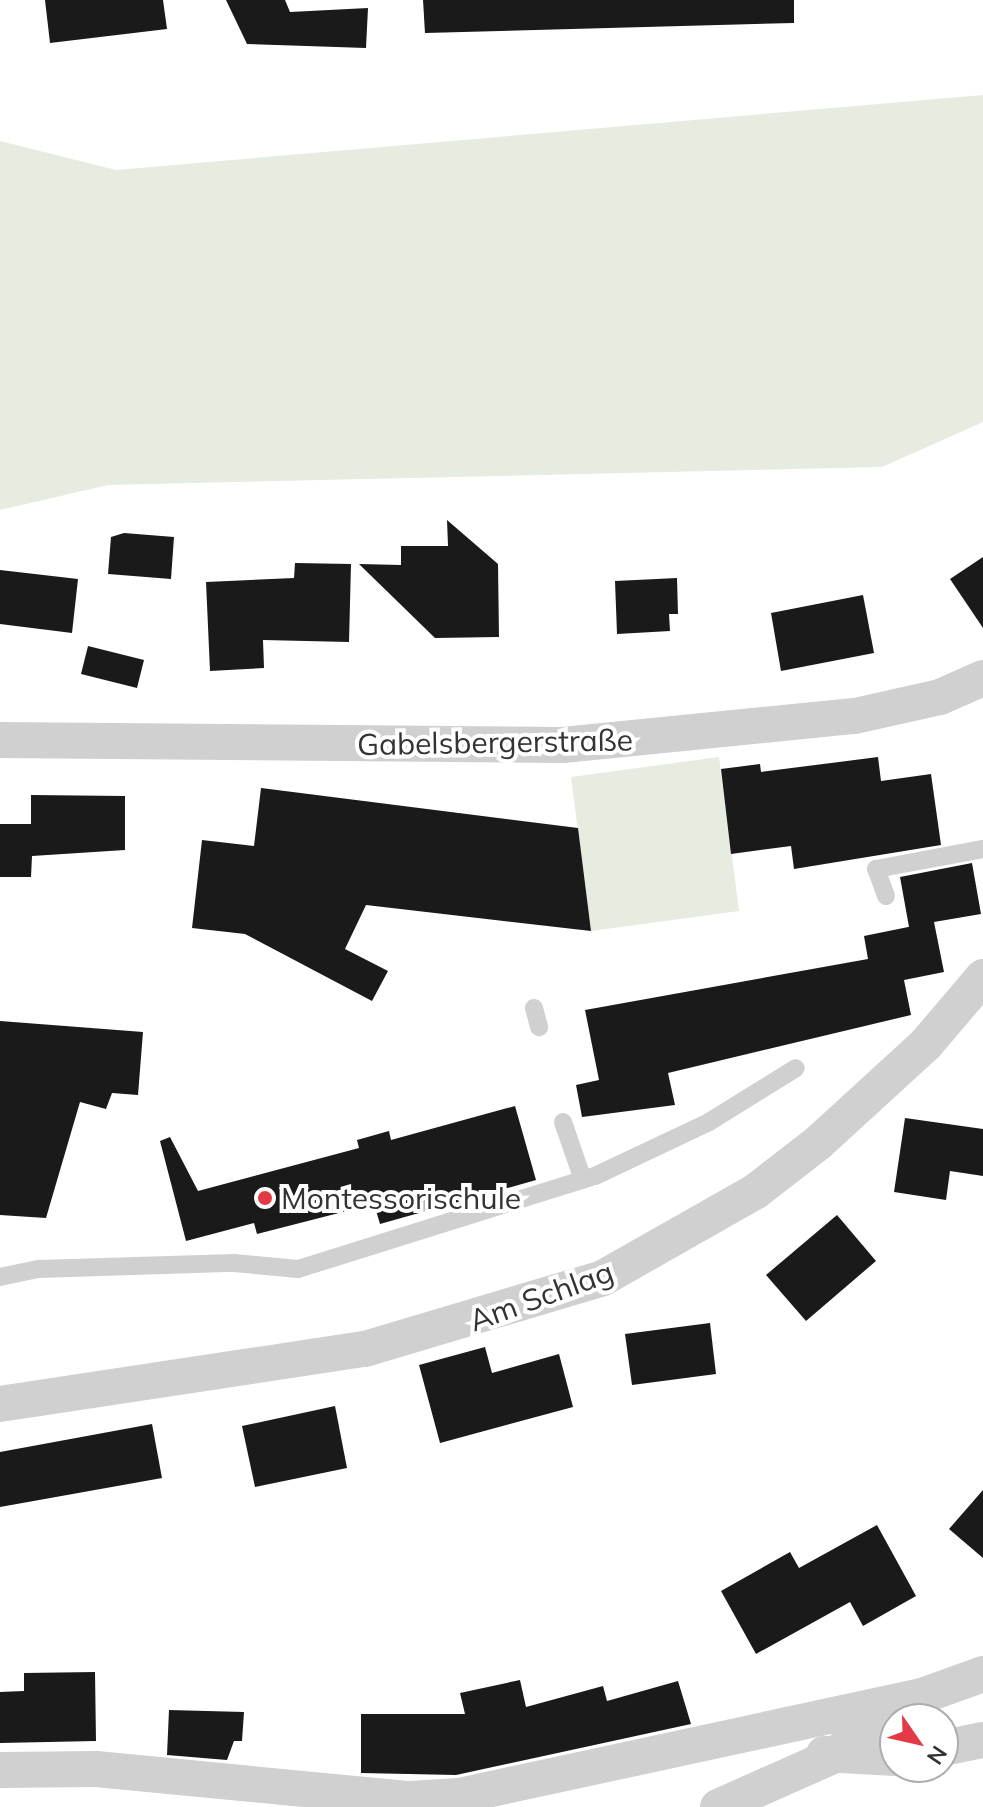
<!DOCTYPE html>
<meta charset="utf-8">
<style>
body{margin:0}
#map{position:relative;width:983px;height:1807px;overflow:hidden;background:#fff;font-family:Mulish,sans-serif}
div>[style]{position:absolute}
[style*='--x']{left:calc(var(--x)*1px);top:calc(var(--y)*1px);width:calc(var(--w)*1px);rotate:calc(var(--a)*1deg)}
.green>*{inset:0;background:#e6ecdf}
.building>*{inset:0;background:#1a1a1a}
.lane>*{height:18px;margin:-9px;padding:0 9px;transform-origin:9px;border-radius:9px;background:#d0d0d0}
.street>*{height:36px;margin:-18px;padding:0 18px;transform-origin:18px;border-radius:18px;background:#d0d0d0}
.dots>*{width:22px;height:22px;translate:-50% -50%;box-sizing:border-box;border:4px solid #fff;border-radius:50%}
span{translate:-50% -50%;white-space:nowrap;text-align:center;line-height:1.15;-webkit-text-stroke:8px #fff;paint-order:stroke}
.street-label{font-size:30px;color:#333}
.poi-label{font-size:30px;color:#333}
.left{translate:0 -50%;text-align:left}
.north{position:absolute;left:879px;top:1703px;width:80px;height:80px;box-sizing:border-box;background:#fff;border:2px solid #adadad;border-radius:50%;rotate:124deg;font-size:22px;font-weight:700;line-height:32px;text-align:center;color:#333}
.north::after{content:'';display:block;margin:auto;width:28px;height:36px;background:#e63946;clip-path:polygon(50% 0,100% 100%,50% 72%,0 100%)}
</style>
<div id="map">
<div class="green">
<div style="clip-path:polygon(983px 95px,983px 422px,882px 467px,108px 485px,0 510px,0 141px,116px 170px)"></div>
<div style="clip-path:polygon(719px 757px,739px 911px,591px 931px,571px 777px)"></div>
</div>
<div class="building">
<div style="clip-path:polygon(45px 0,163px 0,167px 29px,50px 43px)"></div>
<div style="clip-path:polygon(226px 0,285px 0,290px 12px,368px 8px,366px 48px,247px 44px)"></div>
<div style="clip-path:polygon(423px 0,794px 0,794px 23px,425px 33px)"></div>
<div style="clip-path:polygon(447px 520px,498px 564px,499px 637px,435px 638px,359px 564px,401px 565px,401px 546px,448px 546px)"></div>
<div style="clip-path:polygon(124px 533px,174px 537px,171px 579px,108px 574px,111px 537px)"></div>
<div style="clip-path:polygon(983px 557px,983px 628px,950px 579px)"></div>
<div style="clip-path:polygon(295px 563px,351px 564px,349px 642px,263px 640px,264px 668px,210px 671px,206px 582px,294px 578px)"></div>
<div style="clip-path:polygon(0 570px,78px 579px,72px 633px,0 624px)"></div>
<div style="clip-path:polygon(677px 578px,678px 614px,669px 614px,670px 631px,617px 634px,615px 581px)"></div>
<div style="clip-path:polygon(863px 595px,874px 653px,781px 671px,771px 613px)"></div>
<div style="clip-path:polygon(88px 646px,144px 660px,137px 688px,81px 674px)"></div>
<div style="clip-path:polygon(878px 757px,881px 781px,931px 774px,941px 845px,794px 869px,791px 846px,731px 854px,721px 769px,760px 764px,761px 772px)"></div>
<div style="clip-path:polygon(261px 788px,578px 828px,591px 931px,366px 905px,345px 949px,388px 971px,372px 1001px,245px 934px,192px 928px,202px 840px,254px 846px)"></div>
<div style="clip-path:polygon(31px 795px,125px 796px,125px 850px,32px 856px,31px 877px,0 877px,0 824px,31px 824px)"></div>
<div style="clip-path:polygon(972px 863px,981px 914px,934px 922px,944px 972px,904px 980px,911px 1015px,668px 1073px,675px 1105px,582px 1117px,576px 1085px,599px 1080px,585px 1010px,868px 959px,864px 936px,923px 924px,909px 927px,900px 877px)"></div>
<div style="clip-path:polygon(0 1021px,143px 1032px,138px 1095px,112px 1093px,106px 1109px,80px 1102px,46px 1218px,0 1215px)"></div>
<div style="clip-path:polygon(515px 1106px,536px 1180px,380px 1224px,374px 1204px,257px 1234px,254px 1223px,186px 1241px,160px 1141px,170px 1137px,198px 1191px,359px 1148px,357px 1140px,389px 1131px,391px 1140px)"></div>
<div style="clip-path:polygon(905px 1118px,983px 1129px,983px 1176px,950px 1171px,946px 1200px,894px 1192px)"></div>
<div style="clip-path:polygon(837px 1215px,876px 1261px,806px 1321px,766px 1275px)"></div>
<div style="clip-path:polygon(710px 1323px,716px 1374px,632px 1385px,625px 1334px)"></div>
<div style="clip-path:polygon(485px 1347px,492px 1373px,559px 1354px,573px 1407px,440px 1443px,419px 1365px)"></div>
<div style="clip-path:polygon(335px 1406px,347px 1468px,255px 1487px,242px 1426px)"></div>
<div style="clip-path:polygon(152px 1424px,162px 1478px,0 1507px,0 1452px)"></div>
<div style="clip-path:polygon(983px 1490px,983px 1558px,949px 1529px)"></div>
<div style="clip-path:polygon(877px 1525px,916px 1596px,863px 1626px,850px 1602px,756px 1654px,721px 1591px,790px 1552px,799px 1568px)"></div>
<div style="clip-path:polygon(95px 1672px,96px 1741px,0 1743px,0 1692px,24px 1691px,24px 1673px)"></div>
<div style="clip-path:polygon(520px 1680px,526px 1707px,603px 1686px,607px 1701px,678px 1681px,691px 1724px,456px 1775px,361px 1773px,361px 1714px,465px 1714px,460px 1693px)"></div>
<div style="clip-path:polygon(169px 1710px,244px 1712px,242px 1741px,234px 1741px,227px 1760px,167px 1755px)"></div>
</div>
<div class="lane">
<div style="--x:886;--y:896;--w:29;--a:-110"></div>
<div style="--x:876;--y:869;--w:109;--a:-10.6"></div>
<div style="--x:534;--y:1008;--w:20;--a:75"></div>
<div style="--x:563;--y:1122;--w:61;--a:71"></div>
<div style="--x:0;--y:1277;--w:40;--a:-12"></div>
<div style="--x:39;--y:1269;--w:195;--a:-1.8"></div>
<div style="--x:234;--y:1263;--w:64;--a:5.4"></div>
<div style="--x:298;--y:1269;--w:311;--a:-17.4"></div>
<div style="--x:595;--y:1176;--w:126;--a:-25.3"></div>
<div style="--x:709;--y:1122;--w:102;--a:-31.8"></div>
</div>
<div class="street">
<div style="--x:0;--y:740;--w:563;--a:0.51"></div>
<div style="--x:563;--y:745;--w:293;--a:-5.7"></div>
<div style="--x:855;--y:716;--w:87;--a:-12.6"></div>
<div style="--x:940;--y:697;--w:47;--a:-23.8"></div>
<div style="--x:0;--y:1404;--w:369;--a:-8.6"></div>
<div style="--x:365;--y:1349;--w:248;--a:-16.6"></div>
<div style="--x:603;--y:1278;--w:176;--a:-29.6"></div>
<div style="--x:756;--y:1191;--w:78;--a:-37.7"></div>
<div style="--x:818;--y:1143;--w:147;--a:-42.5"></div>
<div style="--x:926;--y:1044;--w:88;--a:-49.6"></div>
<div style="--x:943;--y:1748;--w:41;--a:-11.3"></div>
<div style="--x:824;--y:1754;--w:71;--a:3.2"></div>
<div style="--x:0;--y:1770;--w:96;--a:-0.6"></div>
<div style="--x:96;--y:1769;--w:315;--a:5.5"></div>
<div style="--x:410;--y:1799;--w:49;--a:-3.5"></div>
<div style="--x:459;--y:1796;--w:474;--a:-12.2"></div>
<div style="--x:922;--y:1696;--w:65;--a:-19.8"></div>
<div style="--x:718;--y:1807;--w:128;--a:-24"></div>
<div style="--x:835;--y:1755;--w:80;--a:-39.9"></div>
</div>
<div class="dots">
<div style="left:265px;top:1198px;background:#e63946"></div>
</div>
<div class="street-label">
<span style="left:495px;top:742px;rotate:-1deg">Gabelsbergerstraße</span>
<span style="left:541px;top:1296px;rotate:-20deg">Am Schlag</span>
</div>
<div class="poi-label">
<span class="left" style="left:281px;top:1198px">Montessorischule</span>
</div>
<div class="north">N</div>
</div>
